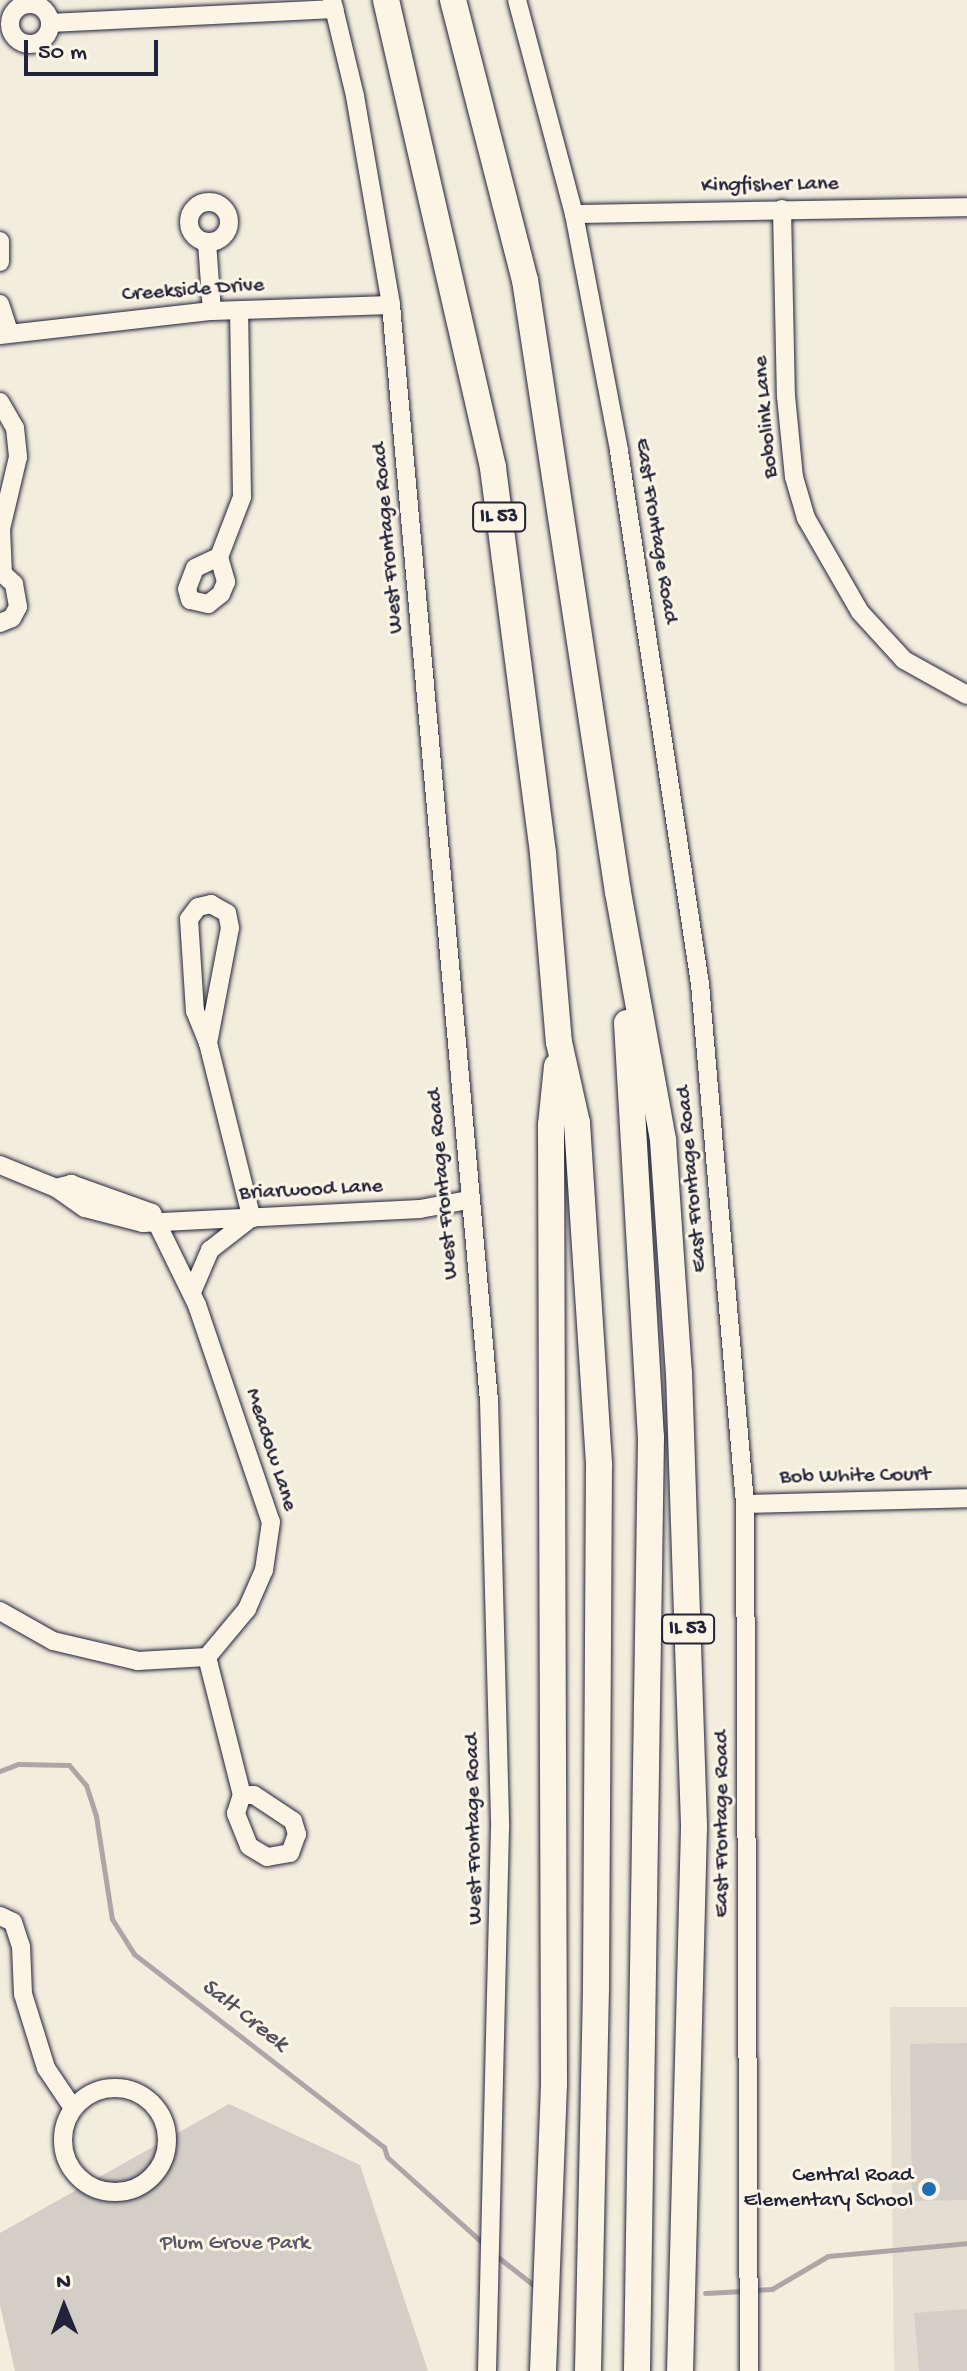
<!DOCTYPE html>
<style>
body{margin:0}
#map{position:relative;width:967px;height:2371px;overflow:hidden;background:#f3edde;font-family:"Gochi Hand",sans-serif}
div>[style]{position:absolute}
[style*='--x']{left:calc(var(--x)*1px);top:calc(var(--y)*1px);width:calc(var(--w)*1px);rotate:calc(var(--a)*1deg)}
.built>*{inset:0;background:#e3ded2}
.green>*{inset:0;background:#d4cfc6}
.stream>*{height:5px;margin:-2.5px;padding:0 2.5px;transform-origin:2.5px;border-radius:2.5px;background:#aca7a6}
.roads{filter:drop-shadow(0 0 2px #22223b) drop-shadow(0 0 2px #22223b)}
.minor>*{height:18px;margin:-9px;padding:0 9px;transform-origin:9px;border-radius:9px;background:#fcf5e5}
.minor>.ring{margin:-9px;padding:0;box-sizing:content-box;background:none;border:18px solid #fcf5e5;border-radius:50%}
.highway>*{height:26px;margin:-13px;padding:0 13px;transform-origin:13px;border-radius:13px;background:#fcf5e5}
.dots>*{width:22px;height:22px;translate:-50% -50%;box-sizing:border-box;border:4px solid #fcf5e5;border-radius:50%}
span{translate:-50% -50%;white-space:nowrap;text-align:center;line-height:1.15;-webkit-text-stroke:6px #fcf5e5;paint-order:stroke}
.shield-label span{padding:2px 6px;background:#fcf5e5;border:2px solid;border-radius:6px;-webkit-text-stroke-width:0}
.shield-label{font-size:20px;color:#22223b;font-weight:700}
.street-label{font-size:22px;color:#22223b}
.poi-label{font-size:22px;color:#22223b}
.right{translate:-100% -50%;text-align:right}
.park-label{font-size:22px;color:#575665}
.water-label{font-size:24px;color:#525160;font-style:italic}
.north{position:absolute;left:24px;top:2267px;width:80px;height:80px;-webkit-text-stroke:6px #fcf5e5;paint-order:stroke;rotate:359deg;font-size:22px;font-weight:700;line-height:32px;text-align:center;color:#22223b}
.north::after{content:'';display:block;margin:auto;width:28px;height:36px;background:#22223b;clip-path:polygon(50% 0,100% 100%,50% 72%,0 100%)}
.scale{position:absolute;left:24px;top:40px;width:134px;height:36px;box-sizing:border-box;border:4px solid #22223b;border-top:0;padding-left:10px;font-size:24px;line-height:28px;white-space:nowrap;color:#22223b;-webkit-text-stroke:6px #fcf5e5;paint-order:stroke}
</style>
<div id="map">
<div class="built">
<div style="clip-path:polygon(890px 2007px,967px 2007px,967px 2371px,894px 2371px)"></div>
</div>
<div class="green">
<div style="clip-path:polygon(967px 2043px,967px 2200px,912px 2201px,910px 2044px)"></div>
<div style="clip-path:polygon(229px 2104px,360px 2165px,428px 2371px,15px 2371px,0 2305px,0 2233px)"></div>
<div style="clip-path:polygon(967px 2309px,967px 2371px,919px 2371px,914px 2313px)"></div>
</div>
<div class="stream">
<div style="--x:0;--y:1771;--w:19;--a:-21"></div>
<div style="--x:18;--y:1764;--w:51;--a:1.1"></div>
<div style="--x:69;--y:1765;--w:26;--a:50"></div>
<div style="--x:86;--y:1785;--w:33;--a:72"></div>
<div style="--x:96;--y:1816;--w:104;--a:81.2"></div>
<div style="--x:112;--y:1919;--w:41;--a:57.8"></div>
<div style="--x:134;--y:1954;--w:316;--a:37.7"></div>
<div style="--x:384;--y:2147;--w:10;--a:73"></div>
<div style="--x:387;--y:2157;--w:130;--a:41.9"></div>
<div style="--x:494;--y:2254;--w:53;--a:38.2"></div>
<div style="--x:754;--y:2290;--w:18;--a:-3"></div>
<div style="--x:772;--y:2289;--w:65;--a:-30.5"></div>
<div style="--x:828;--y:2256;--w:140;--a:-5.3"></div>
<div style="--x:705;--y:2293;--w:39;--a:-3"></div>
</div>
<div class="roads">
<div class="minor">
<div style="--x:332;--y:0;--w:99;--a:76.5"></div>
<div style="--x:355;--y:96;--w:212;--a:80.2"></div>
<div style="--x:391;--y:305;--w:1099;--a:84.89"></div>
<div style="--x:489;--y:1400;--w:428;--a:88.5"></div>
<div style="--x:500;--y:1828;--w:543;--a:91.37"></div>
<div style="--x:517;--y:0;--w:221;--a:75.1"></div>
<div style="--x:574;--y:214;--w:241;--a:79.2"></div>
<div style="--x:619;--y:451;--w:539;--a:81.36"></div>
<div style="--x:700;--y:984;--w:522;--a:85.05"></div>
<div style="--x:745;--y:1504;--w:867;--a:89.74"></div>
<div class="ring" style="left:10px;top:4px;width:22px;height:22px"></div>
<div style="--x:50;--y:23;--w:285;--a:-2.8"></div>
<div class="ring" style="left:189px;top:202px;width:22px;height:22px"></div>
<div style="--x:782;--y:209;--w:187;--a:88.8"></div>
<div style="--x:786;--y:396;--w:81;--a:84.4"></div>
<div style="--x:794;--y:477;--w:43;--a:73.7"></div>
<div style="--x:806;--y:518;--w:108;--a:60.1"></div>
<div style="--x:860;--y:612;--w:65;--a:47.5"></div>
<div style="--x:904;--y:660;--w:72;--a:29.1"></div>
<div style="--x:574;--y:214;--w:393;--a:-1"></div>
<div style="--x:0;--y:241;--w:21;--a:90"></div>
<div style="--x:207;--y:242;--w:69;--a:85.9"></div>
<div style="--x:0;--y:304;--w:28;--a:72"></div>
<div style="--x:0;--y:335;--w:213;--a:-6.5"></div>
<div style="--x:212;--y:311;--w:179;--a:-1.9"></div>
<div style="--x:0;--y:402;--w:30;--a:60"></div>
<div style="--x:15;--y:428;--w:29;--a:84"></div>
<div style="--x:18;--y:457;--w:74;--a:103.3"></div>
<div style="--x:1;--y:529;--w:45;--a:87.5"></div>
<div style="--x:3;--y:574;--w:15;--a:42"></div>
<div style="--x:14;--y:584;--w:23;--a:80"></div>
<div style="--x:18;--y:607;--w:13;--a:119"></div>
<div style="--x:12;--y:618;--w:13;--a:157"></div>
<div style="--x:219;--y:557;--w:26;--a:74"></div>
<div style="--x:226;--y:582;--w:13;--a:113"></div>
<div style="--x:221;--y:594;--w:16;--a:142"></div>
<div style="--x:208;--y:604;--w:18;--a:-167"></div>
<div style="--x:190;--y:600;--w:11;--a:-105"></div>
<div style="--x:187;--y:589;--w:22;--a:-69"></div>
<div style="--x:195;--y:568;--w:26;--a:-25"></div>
<div style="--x:219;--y:557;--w:64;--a:-69"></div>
<div style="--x:242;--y:497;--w:187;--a:-90.9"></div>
<div style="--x:208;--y:1043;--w:117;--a:-79.2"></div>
<div style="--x:230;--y:928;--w:15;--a:-101"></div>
<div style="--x:227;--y:913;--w:18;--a:-151"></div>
<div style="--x:211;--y:904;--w:13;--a:167"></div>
<div style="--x:198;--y:907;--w:15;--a:127"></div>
<div style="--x:189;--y:919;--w:92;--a:86.3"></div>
<div style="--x:195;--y:1011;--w:35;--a:68"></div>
<div style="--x:208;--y:1043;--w:181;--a:76"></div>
<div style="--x:0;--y:1165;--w:61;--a:22.3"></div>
<div style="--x:56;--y:1188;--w:35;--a:35"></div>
<div style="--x:85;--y:1208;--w:60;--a:14.5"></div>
<div style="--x:143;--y:1223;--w:277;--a:-2.9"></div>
<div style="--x:420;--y:1209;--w:49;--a:-10.6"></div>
<div style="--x:56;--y:1188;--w:16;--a:-15"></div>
<div style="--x:71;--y:1184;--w:86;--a:19.7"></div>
<div style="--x:152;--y:1213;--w:102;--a:63.9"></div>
<div style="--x:197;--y:1305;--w:229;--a:71.2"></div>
<div style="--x:271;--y:1522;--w:49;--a:98.3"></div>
<div style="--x:264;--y:1570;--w:43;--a:113.6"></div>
<div style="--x:247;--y:1609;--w:62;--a:129.8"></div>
<div style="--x:207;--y:1657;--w:142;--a:75.8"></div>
<div style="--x:192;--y:1292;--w:46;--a:-66.8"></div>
<div style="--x:210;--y:1250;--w:46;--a:-37.9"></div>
<div style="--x:745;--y:1504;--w:222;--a:-1.5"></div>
<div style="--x:0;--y:1611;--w:61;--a:29.5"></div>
<div style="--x:53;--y:1641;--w:87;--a:13.2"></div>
<div style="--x:138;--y:1661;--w:69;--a:-3.3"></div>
<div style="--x:242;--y:1795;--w:12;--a:0"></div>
<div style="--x:254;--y:1795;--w:47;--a:33.7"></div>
<div style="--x:293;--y:1821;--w:14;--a:73"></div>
<div style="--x:297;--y:1834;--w:20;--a:110"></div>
<div style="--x:290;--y:1853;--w:23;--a:170"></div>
<div style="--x:267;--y:1857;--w:21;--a:-149"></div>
<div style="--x:249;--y:1846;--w:35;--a:-112"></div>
<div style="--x:236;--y:1813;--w:19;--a:-72"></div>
<div style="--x:0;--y:1916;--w:14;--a:25"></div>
<div style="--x:13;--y:1922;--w:25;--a:72"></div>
<div style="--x:21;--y:1946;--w:48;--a:87.6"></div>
<div style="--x:23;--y:1994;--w:77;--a:72.7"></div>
<div style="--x:46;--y:2068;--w:48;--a:56"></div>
<div class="ring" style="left:63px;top:2088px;width:86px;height:86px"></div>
</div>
<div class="highway">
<div style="--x:386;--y:0;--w:480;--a:77.1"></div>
<div style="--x:493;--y:468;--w:388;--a:82.6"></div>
<div style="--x:543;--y:853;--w:190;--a:85.2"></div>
<div style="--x:559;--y:1042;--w:83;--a:77.5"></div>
<div style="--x:577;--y:1123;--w:343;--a:86.3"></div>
<div style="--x:599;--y:1465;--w:523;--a:90.33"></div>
<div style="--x:596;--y:1988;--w:383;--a:91.2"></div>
<div style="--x:453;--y:0;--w:289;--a:75.6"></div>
<div style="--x:525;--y:280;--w:619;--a:81.36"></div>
<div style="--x:618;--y:892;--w:252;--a:79.7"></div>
<div style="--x:663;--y:1140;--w:234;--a:86.1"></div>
<div style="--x:679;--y:1373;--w:454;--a:88.1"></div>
<div style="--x:694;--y:1827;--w:544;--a:91.47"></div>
<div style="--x:627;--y:1023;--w:415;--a:86.7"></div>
<div style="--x:651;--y:1437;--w:934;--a:90.86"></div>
<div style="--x:543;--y:2371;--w:288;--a:-87.8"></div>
<div style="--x:554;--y:2083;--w:958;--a:-90.18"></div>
<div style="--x:551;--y:1125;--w:59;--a:-84.2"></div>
</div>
</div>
<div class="dots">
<div style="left:929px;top:2189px;background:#1f6fb2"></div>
</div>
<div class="shield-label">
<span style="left:499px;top:517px">IL 53</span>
<span style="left:688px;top:1629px">IL 53</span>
</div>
<div class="street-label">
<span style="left:770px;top:186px;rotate:-1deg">Kingfisher Lane</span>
<span style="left:193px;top:291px;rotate:-4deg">Creekside Drive</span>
<span style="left:767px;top:417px;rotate:-95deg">Bobolink Lane</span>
<span style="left:655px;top:531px;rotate:81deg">East Frontage Road</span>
<span style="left:389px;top:538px;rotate:-95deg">West Frontage Road</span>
<span style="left:693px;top:1179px;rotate:-95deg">East Frontage Road</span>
<span style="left:444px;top:1184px;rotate:-95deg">West Frontage Road</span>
<span style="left:311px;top:1191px;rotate:-3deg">Briarwood Lane</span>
<span style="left:270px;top:1450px;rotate:72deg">Meadow Lane</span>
<span style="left:855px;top:1477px;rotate:-1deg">Bob White Court</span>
<span style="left:723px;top:1824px;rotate:-90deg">East Frontage Road</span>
<span style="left:475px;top:1829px;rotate:-91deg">West Frontage Road</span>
</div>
<div class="poi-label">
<span class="right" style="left:913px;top:2189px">Central Road<br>Elementary School</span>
</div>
<div class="park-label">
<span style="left:235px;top:2245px">Plum Grove Park</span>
</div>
<div class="water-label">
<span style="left:244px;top:2016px;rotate:38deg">Salt Creek</span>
</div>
<div class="north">N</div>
<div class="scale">50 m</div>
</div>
